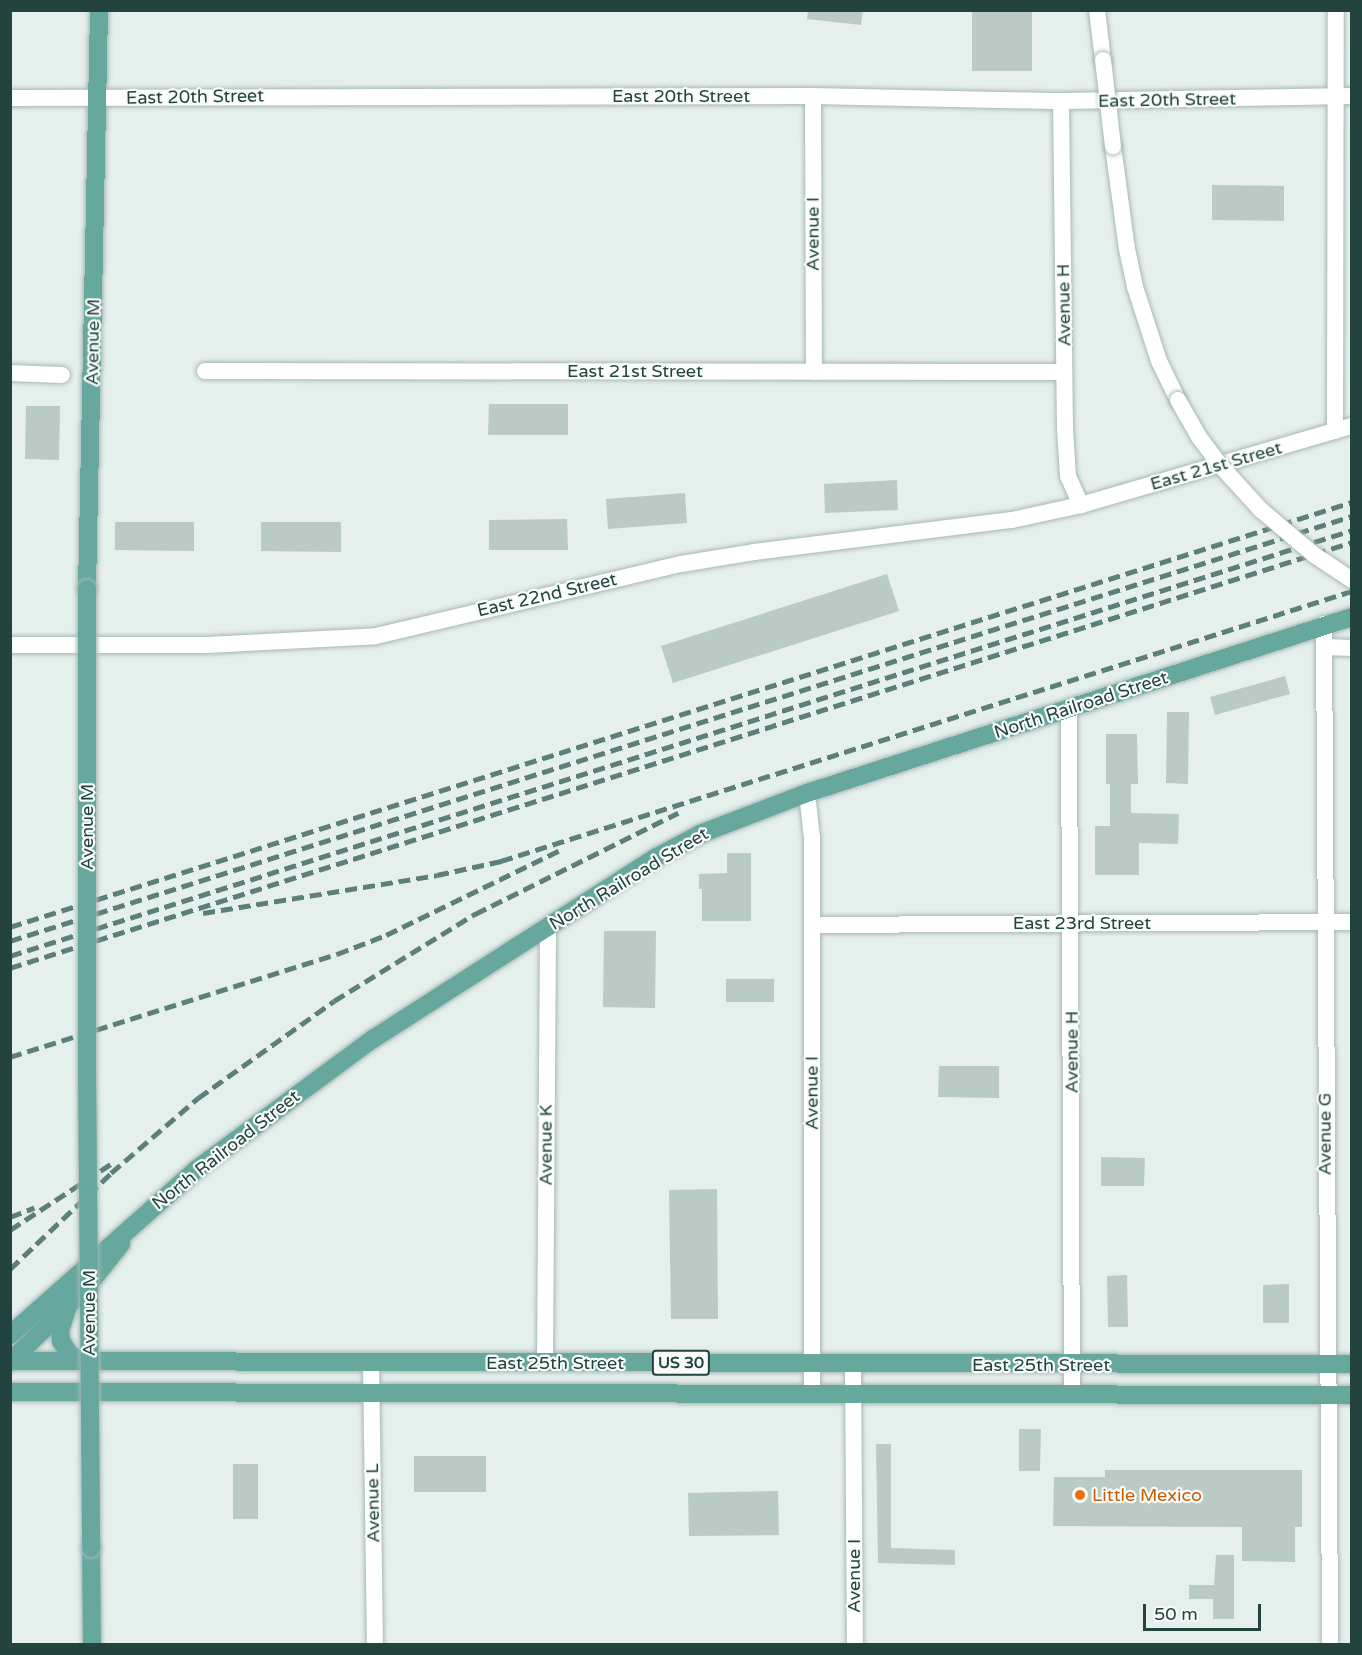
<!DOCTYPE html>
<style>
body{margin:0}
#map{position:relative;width:1362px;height:1655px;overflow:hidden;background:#e5efec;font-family:"Varela Round",sans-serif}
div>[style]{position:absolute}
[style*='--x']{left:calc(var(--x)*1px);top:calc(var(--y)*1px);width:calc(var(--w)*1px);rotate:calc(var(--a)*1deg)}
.building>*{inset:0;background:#bacbc5}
.roads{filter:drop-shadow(0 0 2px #a7b8b4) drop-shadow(0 0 2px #a7b8b4)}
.minor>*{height:16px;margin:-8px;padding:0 8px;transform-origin:8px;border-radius:8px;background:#fff}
.major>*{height:18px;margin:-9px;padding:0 9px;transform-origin:9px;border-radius:9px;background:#66a89e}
.rail>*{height:4.5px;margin-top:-2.25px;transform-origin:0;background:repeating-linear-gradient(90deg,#5d7f79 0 12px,transparent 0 18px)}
.bridges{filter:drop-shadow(0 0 2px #a7b8b4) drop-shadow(0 0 2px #a7b8b4)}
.minor-bridge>*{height:16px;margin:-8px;padding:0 8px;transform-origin:8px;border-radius:8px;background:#fff}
.major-bridge>*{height:18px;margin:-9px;padding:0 9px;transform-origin:9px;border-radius:9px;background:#66a89e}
.dots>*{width:16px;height:16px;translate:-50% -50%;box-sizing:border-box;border:3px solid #f7fbf9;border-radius:50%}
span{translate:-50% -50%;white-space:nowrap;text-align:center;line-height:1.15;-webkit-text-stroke:4.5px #f7fbf9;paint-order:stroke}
.shield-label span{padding:2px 4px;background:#f7fbf9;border:2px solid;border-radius:4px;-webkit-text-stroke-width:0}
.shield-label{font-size:16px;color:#22433e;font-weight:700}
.street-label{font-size:18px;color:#22433e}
.food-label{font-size:18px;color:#c56008}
.left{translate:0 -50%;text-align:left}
.frame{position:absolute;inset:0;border:12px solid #22433e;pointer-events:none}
.scale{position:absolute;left:1143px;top:1604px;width:118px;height:27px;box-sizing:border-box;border:3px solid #22433e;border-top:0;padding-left:8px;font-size:18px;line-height:21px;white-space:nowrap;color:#22433e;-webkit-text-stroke:4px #f7fbf9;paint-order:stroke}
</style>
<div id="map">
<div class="building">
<div style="clip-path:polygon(808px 10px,863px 10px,861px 25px,807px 19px)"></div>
<div style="clip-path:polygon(972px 10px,1032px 10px,1032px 71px,972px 71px)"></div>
<div style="clip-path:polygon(1212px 185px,1284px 186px,1284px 221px,1212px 220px)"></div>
<div style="clip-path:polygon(489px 404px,568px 404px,568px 435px,488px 435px)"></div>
<div style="clip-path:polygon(26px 406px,60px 406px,59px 460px,25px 459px)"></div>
<div style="clip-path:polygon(897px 480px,898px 510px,825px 513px,824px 484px)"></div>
<div style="clip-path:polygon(685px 493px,687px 523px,608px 529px,606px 499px)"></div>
<div style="clip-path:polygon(567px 519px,568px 550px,489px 550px,489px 520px)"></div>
<div style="clip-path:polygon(115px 522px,194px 522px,194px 551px,115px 550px)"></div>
<div style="clip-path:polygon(261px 522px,341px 522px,341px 552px,261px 551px)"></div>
<div style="clip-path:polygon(887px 574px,899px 611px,673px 683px,661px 646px)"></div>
<div style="clip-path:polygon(1285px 676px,1290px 694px,1215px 715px,1210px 697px)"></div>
<div style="clip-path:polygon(1167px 712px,1189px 712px,1188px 784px,1166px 783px)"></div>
<div style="clip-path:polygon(1106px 734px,1137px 734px,1138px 784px,1131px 784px,1131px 813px,1179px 814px,1178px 844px,1139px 843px,1139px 875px,1095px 875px,1095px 826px,1110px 826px,1110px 784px,1106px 784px)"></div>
<div style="clip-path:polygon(727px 853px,751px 853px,751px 921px,702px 921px,702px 889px,699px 889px,699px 874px,727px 873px)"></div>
<div style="clip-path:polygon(604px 931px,656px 931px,655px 1008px,603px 1007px)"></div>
<div style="clip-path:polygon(726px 979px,774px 979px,774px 1002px,726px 1002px)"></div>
<div style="clip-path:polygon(939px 1066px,999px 1066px,999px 1098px,938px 1097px)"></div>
<div style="clip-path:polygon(1101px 1157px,1145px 1158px,1144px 1186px,1101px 1186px)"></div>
<div style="clip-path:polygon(717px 1189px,718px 1319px,671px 1319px,669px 1190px)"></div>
<div style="clip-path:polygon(1127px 1275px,1128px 1327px,1108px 1327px,1107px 1276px)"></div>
<div style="clip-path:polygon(1289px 1284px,1289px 1323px,1263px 1323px,1263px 1285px)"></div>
<div style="clip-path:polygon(1019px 1429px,1041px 1429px,1040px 1471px,1019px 1471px)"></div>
<div style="clip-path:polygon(876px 1444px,891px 1444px,891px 1548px,955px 1550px,955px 1565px,878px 1563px)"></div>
<div style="clip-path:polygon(414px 1456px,486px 1456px,486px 1492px,414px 1492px)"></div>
<div style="clip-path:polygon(233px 1464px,258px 1464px,258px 1519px,233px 1519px)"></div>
<div style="clip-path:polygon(1105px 1470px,1302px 1470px,1302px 1527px,1295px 1527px,1295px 1562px,1242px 1561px,1242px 1527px,1053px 1526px,1054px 1477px,1105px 1477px)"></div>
<div style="clip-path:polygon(778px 1491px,779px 1535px,689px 1536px,688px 1493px)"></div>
<div style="clip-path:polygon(1216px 1555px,1234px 1555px,1234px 1619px,1213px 1619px,1213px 1599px,1189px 1599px,1189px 1585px,1214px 1585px)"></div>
</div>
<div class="roads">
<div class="minor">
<div style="--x:1097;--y:10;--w:50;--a:83.2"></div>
<div style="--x:813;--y:96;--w:276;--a:89.8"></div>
<div style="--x:10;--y:98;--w:803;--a:-0.14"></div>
<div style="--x:813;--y:96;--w:248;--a:1.2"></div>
<div style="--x:1061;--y:101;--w:291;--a:-1"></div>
<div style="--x:1061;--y:101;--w:328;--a:89.3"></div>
<div style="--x:1065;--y:429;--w:47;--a:86.3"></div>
<div style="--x:1068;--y:476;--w:32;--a:66"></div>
<div style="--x:1113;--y:146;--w:104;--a:82.3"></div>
<div style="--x:1127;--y:249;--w:39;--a:78"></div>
<div style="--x:1135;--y:287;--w:78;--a:72"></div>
<div style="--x:1159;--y:361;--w:43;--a:64"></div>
<div style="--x:205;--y:371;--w:859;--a:0.07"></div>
<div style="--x:10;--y:373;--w:52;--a:2.2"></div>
<div style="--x:1335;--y:431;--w:421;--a:-89.9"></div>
<div style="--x:1324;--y:624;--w:1020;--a:89.66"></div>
<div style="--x:10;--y:645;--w:197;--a:0"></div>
<div style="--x:207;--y:645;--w:169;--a:-3"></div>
<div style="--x:376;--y:636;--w:313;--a:-13.3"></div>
<div style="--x:681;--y:564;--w:74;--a:-9.3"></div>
<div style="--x:754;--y:552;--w:260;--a:-7.1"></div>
<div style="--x:1012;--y:520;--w:71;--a:-12.3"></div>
<div style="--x:1081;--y:505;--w:282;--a:-16.3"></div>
<div style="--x:1324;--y:647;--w:28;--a:2"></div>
<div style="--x:1069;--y:709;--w:686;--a:89.75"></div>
<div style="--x:807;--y:793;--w:45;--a:83.7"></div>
<div style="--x:812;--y:838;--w:556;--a:90"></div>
<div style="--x:812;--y:925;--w:540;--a:-0.32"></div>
<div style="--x:371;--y:1362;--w:282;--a:89.2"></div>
<div style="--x:545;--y:1363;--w:437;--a:-89.6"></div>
<div style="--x:853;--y:1364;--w:280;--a:89.6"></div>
</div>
<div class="major">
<div style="--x:87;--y:589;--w:579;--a:-88.81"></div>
<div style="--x:67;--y:1309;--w:22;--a:108"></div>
<div style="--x:60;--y:1330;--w:11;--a:85"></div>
<div style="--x:61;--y:1341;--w:17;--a:57"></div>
<div style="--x:70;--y:1355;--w:14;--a:25"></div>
<div style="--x:10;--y:1335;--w:250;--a:-41.6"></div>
<div style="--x:197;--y:1169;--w:219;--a:-36.5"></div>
<div style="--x:373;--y:1039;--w:337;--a:-32.7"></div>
<div style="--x:657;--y:857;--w:49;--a:-28.1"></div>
<div style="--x:700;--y:834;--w:115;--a:-21"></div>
<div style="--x:807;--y:793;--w:573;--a:-17.9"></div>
<div style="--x:10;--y:1361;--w:1342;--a:0.13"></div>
<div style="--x:10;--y:1362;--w:105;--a:-44.2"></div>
<div style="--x:85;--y:1289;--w:58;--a:-51.3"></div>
<div style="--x:10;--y:1392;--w:1342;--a:0.13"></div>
<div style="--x:91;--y:1548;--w:96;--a:89.4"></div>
</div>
</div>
<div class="rail">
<div style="--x:203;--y:913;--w:237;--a:-9.2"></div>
<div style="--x:437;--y:875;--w:66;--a:-12.3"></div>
<div style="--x:501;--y:861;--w:893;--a:-17.6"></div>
<div style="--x:10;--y:927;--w:1408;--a:-17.57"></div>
<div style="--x:10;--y:941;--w:1408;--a:-17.57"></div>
<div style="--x:10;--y:956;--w:1408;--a:-17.61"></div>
<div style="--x:10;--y:968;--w:1408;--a:-17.61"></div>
<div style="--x:10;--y:1057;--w:343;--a:-17.5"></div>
<div style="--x:337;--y:954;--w:53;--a:-21.2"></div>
<div style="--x:386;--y:935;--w:196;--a:-26"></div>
<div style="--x:10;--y:1217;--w:26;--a:-21"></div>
<div style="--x:10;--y:1230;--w:121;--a:-33.2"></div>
<div style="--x:10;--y:1269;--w:139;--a:-43.5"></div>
<div style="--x:111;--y:1173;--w:115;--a:-40.8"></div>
<div style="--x:198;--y:1098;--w:167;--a:-35.5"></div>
<div style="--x:334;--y:1001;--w:166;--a:-31.7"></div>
<div style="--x:475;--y:914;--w:227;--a:-26.5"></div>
</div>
<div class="bridges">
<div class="minor-bridge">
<div style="--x:1103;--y:60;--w:87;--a:83.4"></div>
<div style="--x:1178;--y:400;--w:43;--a:60.4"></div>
<div style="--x:1199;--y:437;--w:35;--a:53"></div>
<div style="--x:1220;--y:465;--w:61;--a:47.7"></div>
<div style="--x:1261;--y:510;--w:68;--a:40.2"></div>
<div style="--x:1313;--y:554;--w:47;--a:33.7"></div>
</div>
<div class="major-bridge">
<div style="--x:87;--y:589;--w:480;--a:90"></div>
<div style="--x:87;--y:1069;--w:479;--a:89.5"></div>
</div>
</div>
<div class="dots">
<div style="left:1080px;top:1495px;background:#e8710a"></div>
</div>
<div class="shield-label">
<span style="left:681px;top:1363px">US 30</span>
</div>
<div class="street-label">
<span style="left:681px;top:96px">East 20th Street</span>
<span style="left:195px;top:97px;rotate:-1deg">East 20th Street</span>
<span style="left:1167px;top:100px;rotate:-1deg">East 20th Street</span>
<span style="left:813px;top:234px;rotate:-90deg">Avenue I</span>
<span style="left:1064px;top:305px;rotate:-91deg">Avenue H</span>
<span style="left:93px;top:342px;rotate:-89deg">Avenue M</span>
<span style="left:635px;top:371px">East 21st Street</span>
<span style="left:1216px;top:466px;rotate:-16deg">East 21st Street</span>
<span style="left:547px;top:595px;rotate:-13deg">East 22nd Street</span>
<span style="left:1081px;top:705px;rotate:-18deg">North Railroad Street</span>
<span style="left:87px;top:827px;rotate:-90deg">Avenue M</span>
<span style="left:629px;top:879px;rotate:-31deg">North Railroad Street</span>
<span style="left:1082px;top:923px">East 23rd Street</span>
<span style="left:1072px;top:1052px;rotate:-90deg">Avenue H</span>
<span style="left:812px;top:1093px;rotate:-90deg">Avenue I</span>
<span style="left:1325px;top:1134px;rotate:-90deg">Avenue G</span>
<span style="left:546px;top:1145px;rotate:-90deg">Avenue K</span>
<span style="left:226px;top:1150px;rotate:-38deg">North Railroad Street</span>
<span style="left:89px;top:1313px;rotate:-90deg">Avenue M</span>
<span style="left:555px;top:1363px">East 25th Street</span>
<span style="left:1041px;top:1365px">East 25th Street</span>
<span style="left:373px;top:1503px;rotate:-91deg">Avenue L</span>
<span style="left:854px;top:1576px;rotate:-90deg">Avenue I</span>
</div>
<div class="food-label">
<span class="left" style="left:1092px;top:1495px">Little Mexico</span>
</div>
<div class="frame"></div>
<div class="scale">50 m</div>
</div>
